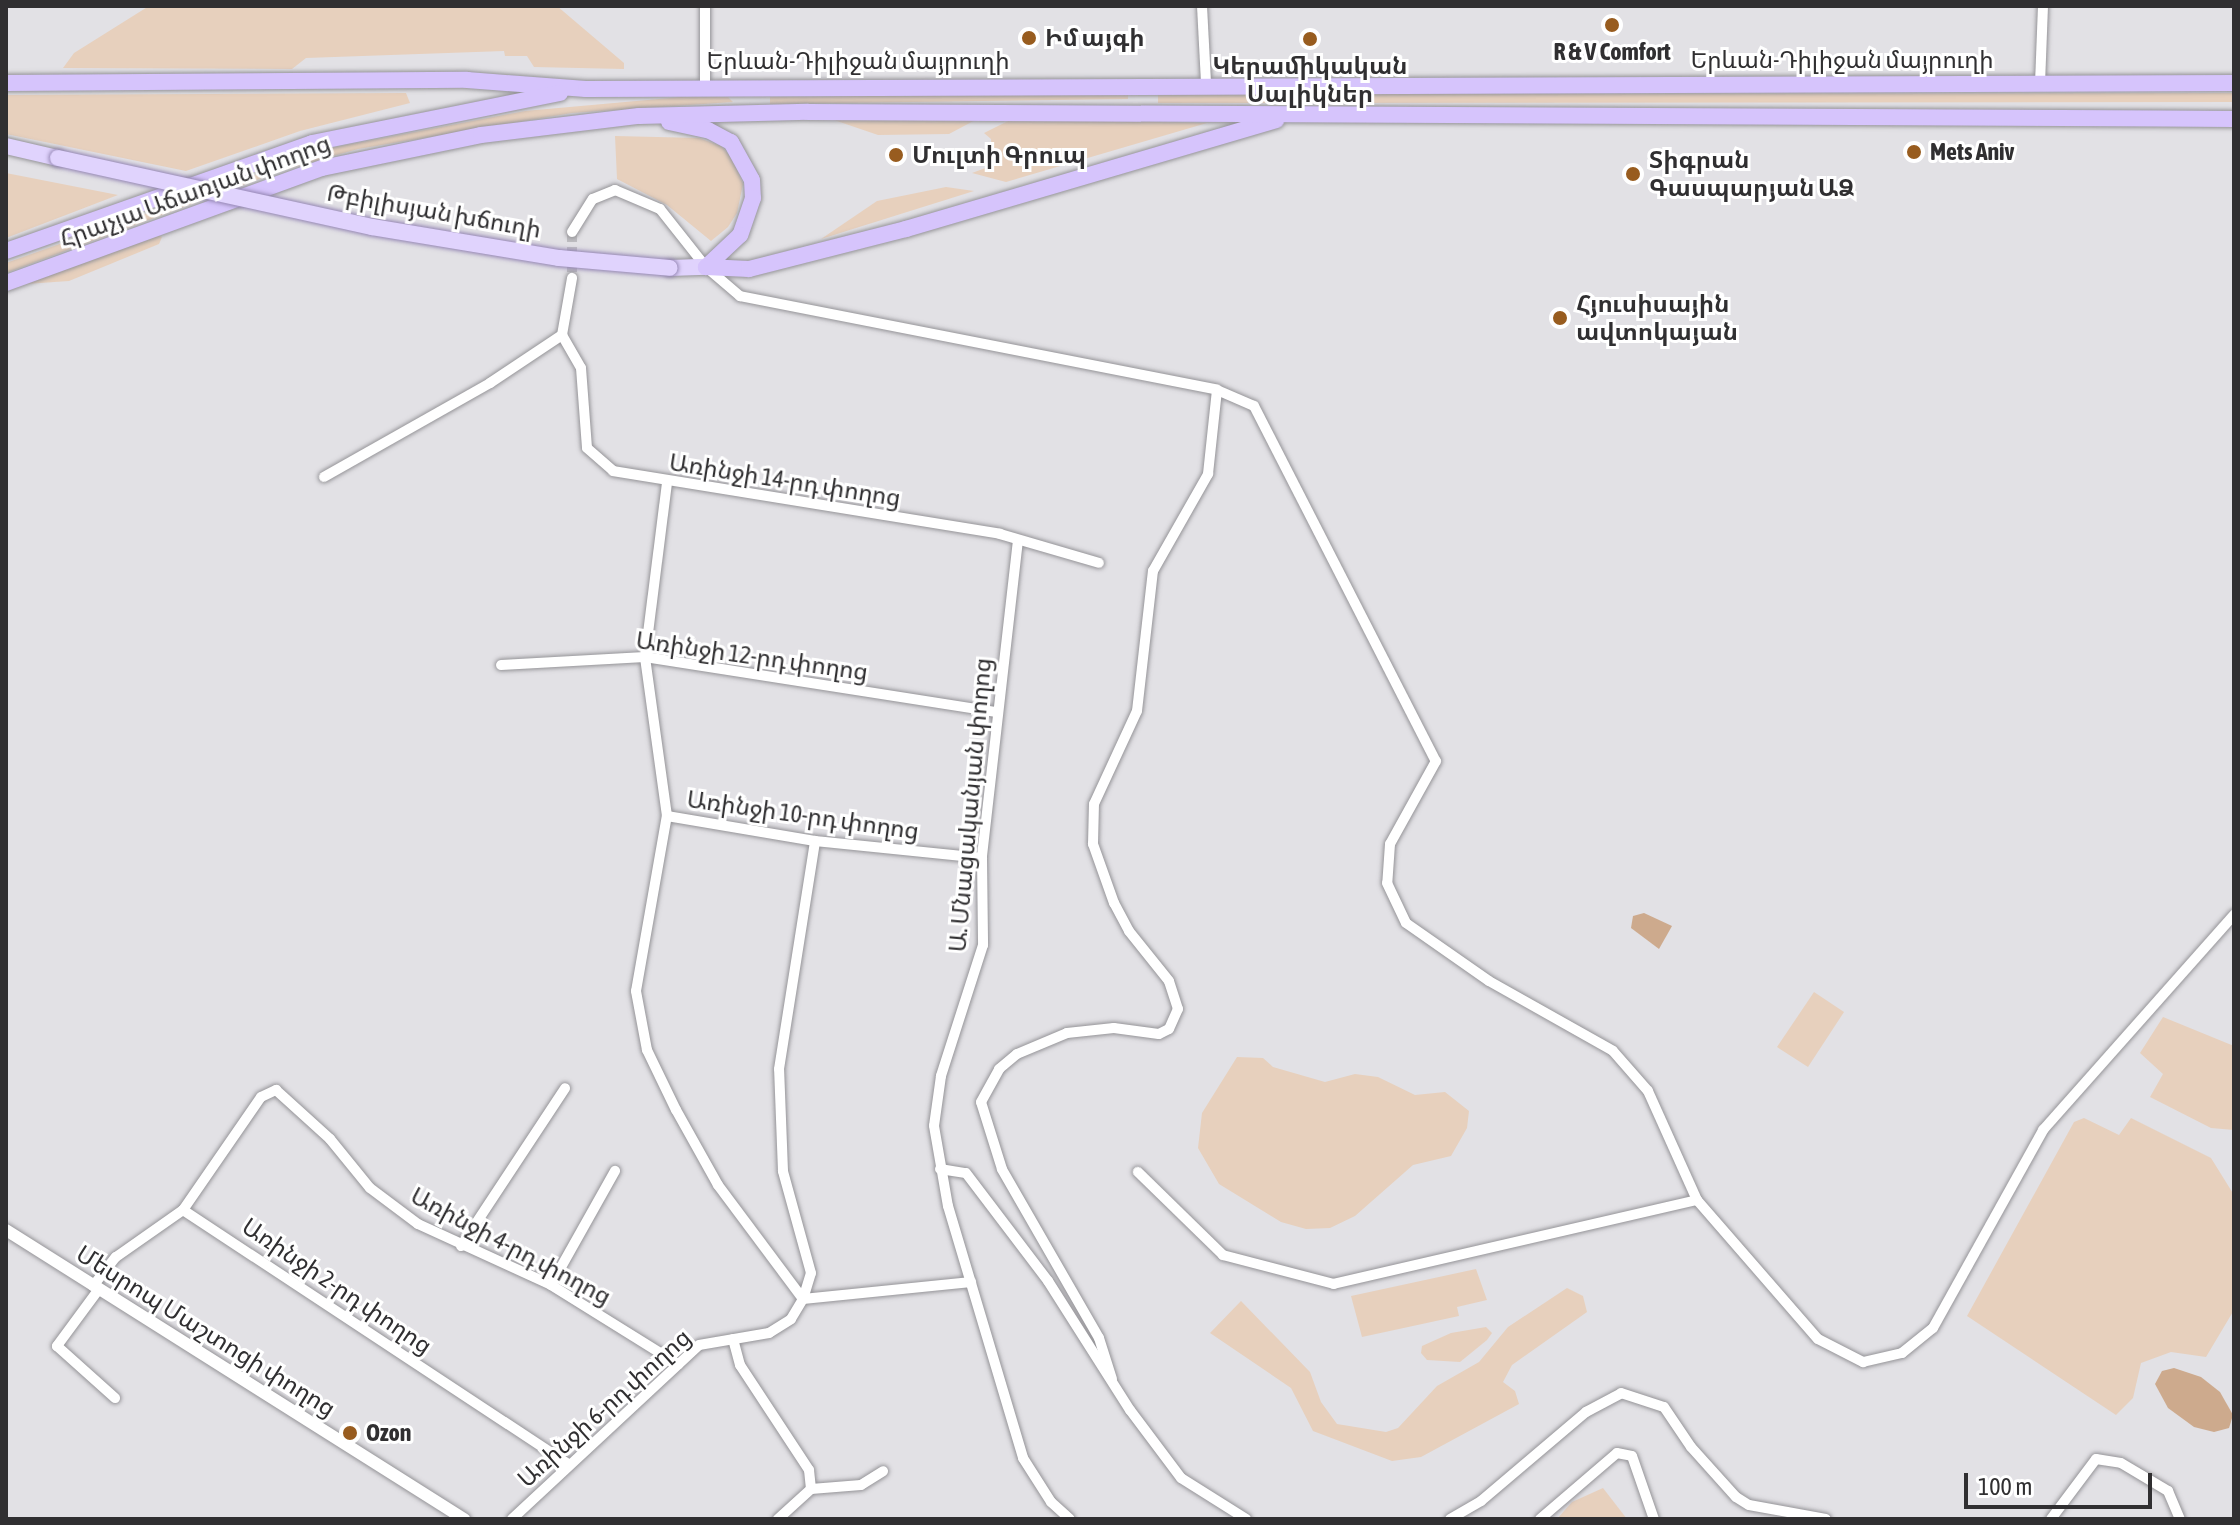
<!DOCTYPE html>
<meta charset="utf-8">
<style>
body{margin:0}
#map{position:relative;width:2240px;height:1525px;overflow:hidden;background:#e2e1e5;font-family:"Asap Condensed","Noto Sans Armenian",sans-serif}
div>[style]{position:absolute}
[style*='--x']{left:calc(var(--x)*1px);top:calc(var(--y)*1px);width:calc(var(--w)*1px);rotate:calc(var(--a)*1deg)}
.green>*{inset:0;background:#e7d0bd}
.water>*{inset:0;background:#cdaa8d}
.minor-tunnel>*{height:10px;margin-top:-5px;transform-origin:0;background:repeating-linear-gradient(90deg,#bebdc1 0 10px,transparent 0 15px)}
.roads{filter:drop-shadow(0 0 2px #959498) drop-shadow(0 0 2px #959498)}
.minor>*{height:10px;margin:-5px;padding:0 5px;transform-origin:5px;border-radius:5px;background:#fff}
.tertiary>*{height:12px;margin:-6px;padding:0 6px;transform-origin:6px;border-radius:6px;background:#fff}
.primary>*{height:16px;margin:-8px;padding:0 8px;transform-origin:8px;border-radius:8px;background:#e0d3fd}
.trunk>*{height:16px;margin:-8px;padding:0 8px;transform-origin:8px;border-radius:8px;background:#d6c4fc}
.bridges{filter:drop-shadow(0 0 2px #9587b4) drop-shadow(0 0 2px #9587b4)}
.primary-bridge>*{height:16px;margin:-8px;padding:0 8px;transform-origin:8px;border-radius:8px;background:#e0d3fd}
.dots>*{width:22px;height:22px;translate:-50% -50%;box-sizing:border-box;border:4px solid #fff;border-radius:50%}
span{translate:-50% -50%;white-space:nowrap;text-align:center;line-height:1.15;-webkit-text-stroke:6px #fff;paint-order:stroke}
.poi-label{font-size:24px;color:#302f31;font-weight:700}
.left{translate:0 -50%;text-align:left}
.street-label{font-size:24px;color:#302f31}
.frame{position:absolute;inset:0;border:8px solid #302f31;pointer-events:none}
.scale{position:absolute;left:1964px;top:1473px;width:188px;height:36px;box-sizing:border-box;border:4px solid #302f31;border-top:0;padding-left:10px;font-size:24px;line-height:28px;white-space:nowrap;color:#302f31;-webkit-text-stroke:6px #fff;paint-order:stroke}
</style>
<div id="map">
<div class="green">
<div style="clip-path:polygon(149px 6px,557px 6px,624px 63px,624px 69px,534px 67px,527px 56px,505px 56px,504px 51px,306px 58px,292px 69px,63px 68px,74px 53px)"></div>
<div style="clip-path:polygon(1128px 92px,1128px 99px,770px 104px,770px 97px)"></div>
<div style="clip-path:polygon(406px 93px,410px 103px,300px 131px,186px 171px,6px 134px,6px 95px)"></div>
<div style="clip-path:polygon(2234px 93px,2234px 102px,1158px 103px,1158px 94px)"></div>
<div style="clip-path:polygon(681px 97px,728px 97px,733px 102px,572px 113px,358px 149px,284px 170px,6px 273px,6px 263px,331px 148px,525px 111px)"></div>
<div style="clip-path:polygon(981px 117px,949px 134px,878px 135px,834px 120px)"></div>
<div style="clip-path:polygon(1012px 119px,1207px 123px,1006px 182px,972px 173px,988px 167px,992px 155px,991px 139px,984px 133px)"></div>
<div style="clip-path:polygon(615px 136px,699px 138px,721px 146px,732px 158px,743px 184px,737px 213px,728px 227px,711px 241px,667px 205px,617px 179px)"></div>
<div style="clip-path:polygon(6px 173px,118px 195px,6px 238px)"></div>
<div style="clip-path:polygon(946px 187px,974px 191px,821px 239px,877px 201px)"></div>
<div style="clip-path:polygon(158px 235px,162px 237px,159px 244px,69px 281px,26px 284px)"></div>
<div style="clip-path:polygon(1814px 992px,1844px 1012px,1808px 1067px,1777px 1047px)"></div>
<div style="clip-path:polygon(2163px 1017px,2234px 1046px,2234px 1130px,2211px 1128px,2150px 1097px,2163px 1074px,2140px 1053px)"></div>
<div style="clip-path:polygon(1237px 1057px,1263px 1058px,1273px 1067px,1325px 1082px,1355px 1074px,1378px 1077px,1415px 1095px,1445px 1092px,1469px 1111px,1467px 1128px,1451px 1156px,1413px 1165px,1355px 1216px,1330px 1228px,1306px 1229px,1281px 1222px,1219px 1184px,1198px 1148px,1202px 1113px)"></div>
<div style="clip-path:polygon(2084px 1118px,2119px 1135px,2131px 1118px,2211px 1158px,2234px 1195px,2234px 1310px,2206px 1357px,2171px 1352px,2141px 1363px,2133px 1398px,2116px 1415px,1967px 1316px,2074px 1122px)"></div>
<div style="clip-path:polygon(1476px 1269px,1487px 1300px,1457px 1307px,1459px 1316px,1362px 1337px,1351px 1296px)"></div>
<div style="clip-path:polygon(1567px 1288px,1583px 1296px,1587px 1312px,1512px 1365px,1503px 1382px,1515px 1391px,1519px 1404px,1421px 1457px,1392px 1461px,1313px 1431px,1291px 1388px,1210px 1333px,1241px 1301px,1310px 1372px,1321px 1402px,1337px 1424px,1386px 1432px,1398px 1428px,1437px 1386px,1479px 1362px,1508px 1327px)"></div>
<div style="clip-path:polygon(1486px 1327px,1492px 1333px,1487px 1340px,1460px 1362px,1427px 1360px,1421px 1353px,1422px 1346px,1451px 1333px)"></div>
<div style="clip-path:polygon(1603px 1488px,1627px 1519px,1557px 1519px,1572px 1502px)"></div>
</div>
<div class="water">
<div style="clip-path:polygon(1644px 913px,1672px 926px,1659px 949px,1631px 928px,1633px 916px)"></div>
<div style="clip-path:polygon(2174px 1368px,2201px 1377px,2220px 1392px,2233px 1415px,2229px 1428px,2214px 1432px,2194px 1427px,2168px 1408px,2155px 1384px,2162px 1371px)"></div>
</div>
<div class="minor-tunnel">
<div style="--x:572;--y:232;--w:46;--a:90"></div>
</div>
<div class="roads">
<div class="minor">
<div style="--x:1202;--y:6;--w:77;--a:87"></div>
<div style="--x:2040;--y:84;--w:78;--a:-87.8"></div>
<div style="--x:705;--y:87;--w:81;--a:-90"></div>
<div style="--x:572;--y:232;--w:39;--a:-58"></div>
<div style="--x:593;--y:199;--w:24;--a:-22"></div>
<div style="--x:615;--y:190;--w:49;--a:22.9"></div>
<div style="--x:660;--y:209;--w:74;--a:51.6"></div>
<div style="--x:706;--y:267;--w:45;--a:40.5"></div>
<div style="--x:740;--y:296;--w:486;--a:11.1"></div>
<div style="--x:1217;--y:390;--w:40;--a:23.4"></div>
<div style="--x:1254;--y:406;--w:399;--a:62.9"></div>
<div style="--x:1436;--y:761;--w:95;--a:119"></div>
<div style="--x:1390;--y:844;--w:39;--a:94"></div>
<div style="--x:1387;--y:883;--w:44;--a:64.6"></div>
<div style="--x:1406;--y:923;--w:101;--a:34.9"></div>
<div style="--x:1489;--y:981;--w:142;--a:29.4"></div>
<div style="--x:1613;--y:1051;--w:53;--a:48.8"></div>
<div style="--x:1648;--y:1091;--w:120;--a:65.8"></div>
<div style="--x:1697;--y:1200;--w:373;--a:167"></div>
<div style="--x:1334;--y:1284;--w:115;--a:-165.4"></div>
<div style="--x:1223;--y:1255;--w:119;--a:-135.7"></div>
<div style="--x:562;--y:335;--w:38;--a:60"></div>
<div style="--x:581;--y:368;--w:80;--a:85.7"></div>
<div style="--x:587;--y:448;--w:35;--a:41"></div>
<div style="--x:613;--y:471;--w:392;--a:9.2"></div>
<div style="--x:1000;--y:534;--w:103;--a:16.3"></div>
<div style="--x:324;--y:477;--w:191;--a:-29.5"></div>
<div style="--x:490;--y:383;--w:87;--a:-33.7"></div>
<div style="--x:562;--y:335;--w:58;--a:-80"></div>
<div style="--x:1018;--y:540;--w:320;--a:96.5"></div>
<div style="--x:982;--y:858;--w:87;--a:89.3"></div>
<div style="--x:983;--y:945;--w:138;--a:107.8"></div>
<div style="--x:941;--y:1076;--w:50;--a:98"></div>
<div style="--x:934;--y:1126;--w:81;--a:80.1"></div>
<div style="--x:948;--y:1206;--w:263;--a:73.4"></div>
<div style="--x:1023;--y:1458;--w:52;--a:57.5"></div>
<div style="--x:1051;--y:1502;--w:25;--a:42"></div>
<div style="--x:501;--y:665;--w:144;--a:-3.2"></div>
<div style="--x:645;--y:657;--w:356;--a:8.9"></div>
<div style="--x:667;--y:816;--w:150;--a:9.6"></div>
<div style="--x:815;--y:841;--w:168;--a:5.8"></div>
<div style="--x:940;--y:1169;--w:26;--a:9"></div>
<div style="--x:966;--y:1173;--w:136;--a:52.8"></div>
<div style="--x:1048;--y:1281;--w:153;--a:57.6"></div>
<div style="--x:1130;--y:1410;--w:85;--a:53.1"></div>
<div style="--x:1181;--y:1478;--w:77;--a:32.2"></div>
<div style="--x:1697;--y:1200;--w:184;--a:49"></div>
<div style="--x:1818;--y:1339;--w:51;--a:27.1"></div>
<div style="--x:1863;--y:1362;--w:40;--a:-13"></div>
<div style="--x:1902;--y:1353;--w:40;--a:-39"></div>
<div style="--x:1933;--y:1328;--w:227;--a:-60.9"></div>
<div style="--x:2043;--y:1130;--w:288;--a:-48.4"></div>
<div style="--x:183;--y:1210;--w:137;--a:-55.4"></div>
<div style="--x:261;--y:1097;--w:17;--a:-25"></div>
<div style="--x:276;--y:1090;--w:73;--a:42.2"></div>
<div style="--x:330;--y:1139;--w:63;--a:50.8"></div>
<div style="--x:370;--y:1188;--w:60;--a:36.9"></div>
<div style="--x:418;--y:1224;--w:146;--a:24.6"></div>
<div style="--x:551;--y:1285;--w:150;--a:31.9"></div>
<div style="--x:461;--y:1246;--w:189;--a:-56.6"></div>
<div style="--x:551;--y:1285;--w:131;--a:-60.7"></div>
<div style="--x:93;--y:1286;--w:37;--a:-52"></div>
<div style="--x:116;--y:1257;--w:82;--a:-35"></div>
<div style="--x:183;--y:1210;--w:460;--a:33.4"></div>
<div style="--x:99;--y:1289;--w:71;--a:126.4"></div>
<div style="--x:57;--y:1346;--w:78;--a:41.9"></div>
<div style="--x:803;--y:1299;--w:27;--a:-73"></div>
<div style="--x:811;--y:1273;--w:106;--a:-105.4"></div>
<div style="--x:783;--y:1171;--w:102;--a:-92.2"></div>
<div style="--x:779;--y:1069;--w:231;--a:-81"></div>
<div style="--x:803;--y:1299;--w:169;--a:-5.8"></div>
<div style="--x:733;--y:1339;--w:27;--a:75"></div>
<div style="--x:740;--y:1365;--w:126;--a:56.7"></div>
<div style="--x:809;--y:1470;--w:19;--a:84"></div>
<div style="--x:811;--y:1489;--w:45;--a:137.7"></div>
<div style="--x:1112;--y:1379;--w:43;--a:-107.6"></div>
<div style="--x:1099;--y:1338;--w:195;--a:-119.9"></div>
<div style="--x:1002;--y:1169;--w:70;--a:-107.4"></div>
<div style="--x:981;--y:1102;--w:38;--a:-61"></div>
<div style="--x:999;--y:1069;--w:23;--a:-40"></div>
<div style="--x:1017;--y:1054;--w:54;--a:-22.8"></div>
<div style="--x:1067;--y:1033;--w:47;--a:-6.1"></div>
<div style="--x:1114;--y:1028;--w:45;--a:7.6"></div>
<div style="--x:1159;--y:1034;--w:11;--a:-27"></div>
<div style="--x:1169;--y:1029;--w:22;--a:-66"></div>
<div style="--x:1178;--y:1009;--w:29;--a:-108"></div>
<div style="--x:1169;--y:981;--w:64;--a:-128.7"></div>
<div style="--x:1129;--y:931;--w:32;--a:-118"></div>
<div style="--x:1114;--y:903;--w:63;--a:-109.6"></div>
<div style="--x:1093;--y:844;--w:40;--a:-88.6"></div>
<div style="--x:1094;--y:804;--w:102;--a:-65.2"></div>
<div style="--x:1137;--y:711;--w:141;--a:-83.5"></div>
<div style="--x:1153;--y:571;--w:112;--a:-60.4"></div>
<div style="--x:1208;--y:474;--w:84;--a:-83.9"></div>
<div style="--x:811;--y:1489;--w:50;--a:-4.6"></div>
<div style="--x:861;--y:1485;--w:26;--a:-32"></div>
<div style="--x:512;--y:1519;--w:255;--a:-42.9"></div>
<div style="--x:699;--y:1345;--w:71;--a:-9.7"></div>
<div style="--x:769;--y:1333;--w:26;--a:-32"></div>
<div style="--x:791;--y:1319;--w:23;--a:-59"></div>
<div style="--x:803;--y:1299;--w:142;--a:-126.7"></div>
<div style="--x:718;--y:1185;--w:86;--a:-119.2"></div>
<div style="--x:676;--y:1110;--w:67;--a:-115.8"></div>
<div style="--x:647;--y:1050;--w:60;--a:-100.6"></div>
<div style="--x:636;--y:991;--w:178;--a:-80"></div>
<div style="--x:667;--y:816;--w:161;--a:-97.9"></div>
<div style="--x:645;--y:657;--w:175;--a:-82.8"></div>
<div style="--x:1450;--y:1519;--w:36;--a:-30"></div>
<div style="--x:1481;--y:1501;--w:138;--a:-40.3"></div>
<div style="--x:1586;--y:1412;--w:40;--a:-28"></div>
<div style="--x:1621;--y:1393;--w:45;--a:18"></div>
<div style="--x:1664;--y:1407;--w:48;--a:56"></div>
<div style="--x:1691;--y:1447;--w:67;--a:48"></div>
<div style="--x:1736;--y:1497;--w:15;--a:32"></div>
<div style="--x:1749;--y:1505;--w:78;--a:10.3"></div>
<div style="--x:1540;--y:1519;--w:101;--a:-40.6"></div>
<div style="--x:1617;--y:1453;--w:15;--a:11"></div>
<div style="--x:1632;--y:1456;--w:67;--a:70.8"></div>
<div style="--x:2051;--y:1519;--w:75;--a:-53.1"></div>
<div style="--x:2096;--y:1459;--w:25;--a:9"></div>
<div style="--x:2121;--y:1463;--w:55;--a:30.8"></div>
<div style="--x:2168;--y:1491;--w:30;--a:67"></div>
</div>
<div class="tertiary">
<div style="--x:6;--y:1230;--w:542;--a:32.25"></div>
</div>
<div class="primary">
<div style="--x:6;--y:146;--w:53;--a:13"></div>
<div style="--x:670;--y:268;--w:36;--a:-2"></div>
</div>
<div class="trunk">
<div style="--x:6;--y:83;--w:461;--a:-0.4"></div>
<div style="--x:467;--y:80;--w:119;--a:4.3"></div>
<div style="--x:586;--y:89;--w:1648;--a:-0.21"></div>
<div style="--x:669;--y:122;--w:40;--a:12"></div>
<div style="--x:708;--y:130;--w:26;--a:28"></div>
<div style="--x:731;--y:142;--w:43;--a:61.1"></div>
<div style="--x:752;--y:180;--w:18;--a:87"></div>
<div style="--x:753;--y:198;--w:39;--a:109"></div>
<div style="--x:740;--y:235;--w:47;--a:136.7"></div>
<div style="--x:6;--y:251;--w:324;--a:-19.4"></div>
<div style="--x:312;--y:143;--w:253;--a:-11.4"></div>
<div style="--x:706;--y:267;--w:43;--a:2.7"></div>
<div style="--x:749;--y:269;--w:162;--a:-14.3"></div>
<div style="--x:906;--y:229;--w:386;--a:-16.4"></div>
<div style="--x:6;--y:283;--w:336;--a:-20"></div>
<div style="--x:322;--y:168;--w:162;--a:-11.7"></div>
<div style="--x:481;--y:135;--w:159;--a:-6.9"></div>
<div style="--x:639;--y:116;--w:169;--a:-1.4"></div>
<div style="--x:808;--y:112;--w:1426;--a:0.28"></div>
</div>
</div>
<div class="bridges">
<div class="primary-bridge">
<div style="--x:58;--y:158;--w:321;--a:12.4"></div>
<div style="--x:372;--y:227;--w:190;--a:9.4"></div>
<div style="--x:559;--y:258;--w:111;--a:5.1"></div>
</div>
</div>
<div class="dots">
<div style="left:1612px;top:25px;background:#985c1f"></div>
<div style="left:1029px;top:38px;background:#985c1f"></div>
<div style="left:1310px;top:39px;background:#985c1f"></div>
<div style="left:1914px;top:152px;background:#985c1f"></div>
<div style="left:896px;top:155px;background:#985c1f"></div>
<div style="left:1633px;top:174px;background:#985c1f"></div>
<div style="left:1560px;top:318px;background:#985c1f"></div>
<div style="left:350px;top:1433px;background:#985c1f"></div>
</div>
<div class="poi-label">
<span class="left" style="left:1045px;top:38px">Իմ այգի</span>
<span style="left:1612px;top:52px">R &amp; V Comfort</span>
<span style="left:1310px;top:80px">Կերամիկական<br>Սալիկներ</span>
<span class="left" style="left:1930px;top:152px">Mets Aniv</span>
<span class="left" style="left:912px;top:155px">Մուլտի Գրուպ</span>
<span class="left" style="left:1649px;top:174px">Տիգրան<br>Գասպարյան ԱՁ</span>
<span class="left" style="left:1576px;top:318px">Հյուսիսային<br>ավտոկայան</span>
<span class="left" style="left:366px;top:1433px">Ozon</span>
</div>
<div class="street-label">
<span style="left:1842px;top:60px">Երևան-Դիլիջան մայրուղի</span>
<span style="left:858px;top:61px">Երևան-Դիլիջան մայրուղի</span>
<span style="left:195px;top:191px;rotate:-20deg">Հրաչյա Աճառյան փողոց</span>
<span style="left:434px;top:211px;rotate:10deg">Թբիլիսյան խճուղի</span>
<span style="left:785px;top:480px;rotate:9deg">Առինջի 14-րդ փողոց</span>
<span style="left:752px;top:656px;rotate:8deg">Առինջի 12-րդ փողոց</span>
<span style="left:970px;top:805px;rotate:-85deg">Ա. Մնացականյան փողոց</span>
<span style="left:803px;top:815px;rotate:8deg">Առինջի 10-րդ փողոց</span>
<span style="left:511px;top:1246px;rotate:28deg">Առինջի 4-րդ փողոց</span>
<span style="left:337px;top:1286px;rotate:34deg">Առինջի 2-րդ փողոց</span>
<span style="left:206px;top:1331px;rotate:32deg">Մեսրոպ Մաշտոցի փողոց</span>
<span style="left:604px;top:1408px;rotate:-42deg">Առինջի 6-րդ փողոց</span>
</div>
<div class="frame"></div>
<div class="scale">100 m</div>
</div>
